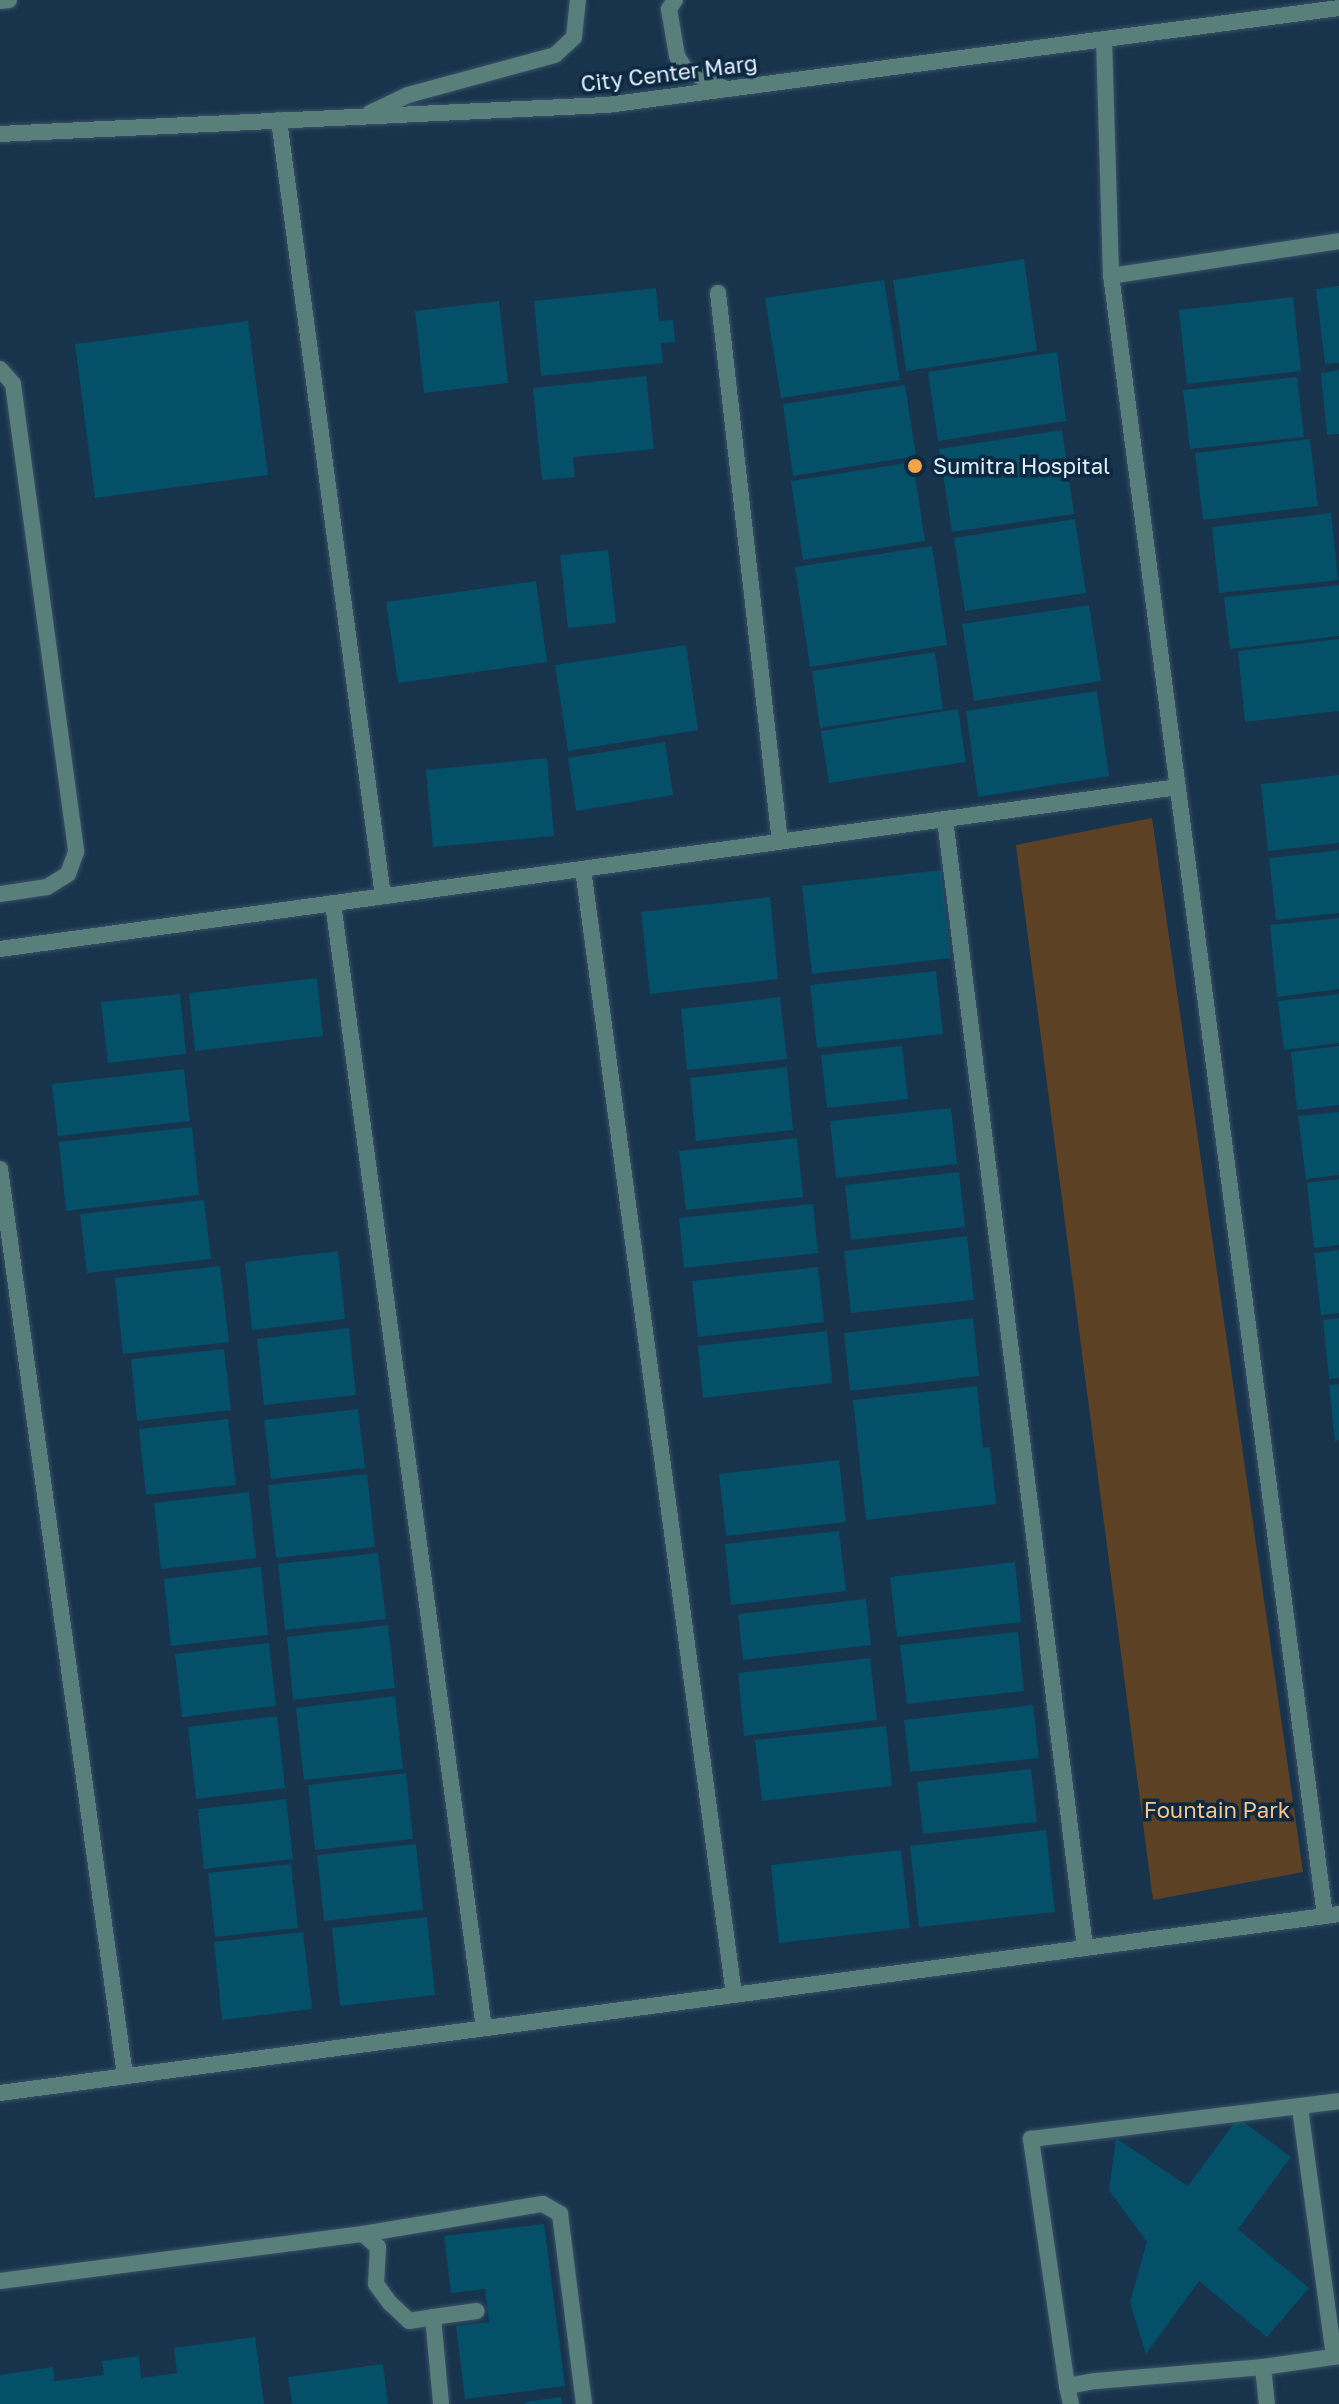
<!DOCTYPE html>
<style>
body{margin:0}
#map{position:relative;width:1339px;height:2404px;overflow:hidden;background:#18334c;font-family:"Golos Text",sans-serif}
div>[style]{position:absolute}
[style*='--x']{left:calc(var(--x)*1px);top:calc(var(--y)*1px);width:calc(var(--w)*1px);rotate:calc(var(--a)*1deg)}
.green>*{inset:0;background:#5d4124}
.building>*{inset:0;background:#045068}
.roads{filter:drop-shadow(0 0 2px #385168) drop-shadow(0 0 2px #385168)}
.minor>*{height:16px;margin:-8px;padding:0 8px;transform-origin:8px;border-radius:8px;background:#597f7b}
.tertiary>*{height:16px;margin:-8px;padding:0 8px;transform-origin:8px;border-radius:8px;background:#597f7b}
.dots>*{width:22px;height:22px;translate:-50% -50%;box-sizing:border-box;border:4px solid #0d2941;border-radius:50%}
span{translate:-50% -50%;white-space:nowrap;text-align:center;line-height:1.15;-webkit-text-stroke:7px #0d2941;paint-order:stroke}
.street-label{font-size:22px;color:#e2effc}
.poi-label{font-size:22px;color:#e2effc}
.left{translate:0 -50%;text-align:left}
.park-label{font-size:22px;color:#fcc488}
</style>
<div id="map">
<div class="green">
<div style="clip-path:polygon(1152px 818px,1303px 1872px,1153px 1900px,1016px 845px)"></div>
</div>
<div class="building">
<div style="clip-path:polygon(1024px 259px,1037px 351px,906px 371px,893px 280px)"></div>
<div style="clip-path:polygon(884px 280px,900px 380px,781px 398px,765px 298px)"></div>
<div style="clip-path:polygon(1339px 286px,1339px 363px,1325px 364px,1316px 289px)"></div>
<div style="clip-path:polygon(656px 288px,659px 321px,673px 320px,675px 342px,661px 343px,663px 363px,541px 376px,534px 301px)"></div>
<div style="clip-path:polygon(1293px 297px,1301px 371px,1187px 384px,1179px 310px)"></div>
<div style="clip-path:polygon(499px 301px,508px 383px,424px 393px,415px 311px)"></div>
<div style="clip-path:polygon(248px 321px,268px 475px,95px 498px,75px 344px)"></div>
<div style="clip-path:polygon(1057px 352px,1066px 421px,938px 441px,928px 372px)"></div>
<div style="clip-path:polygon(1339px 370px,1339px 434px,1327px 435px,1321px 373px)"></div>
<div style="clip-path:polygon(646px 376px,654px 449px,573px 457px,575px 477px,542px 480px,533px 388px)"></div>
<div style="clip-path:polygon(1297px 377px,1304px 437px,1190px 449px,1183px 390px)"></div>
<div style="clip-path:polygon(905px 385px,916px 456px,793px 476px,783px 404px)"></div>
<div style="clip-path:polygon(1062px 430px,1074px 514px,952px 532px,939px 449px)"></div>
<div style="clip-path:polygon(1310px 439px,1318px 506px,1203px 520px,1195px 453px)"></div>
<div style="clip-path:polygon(913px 462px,925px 541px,803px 560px,791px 481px)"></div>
<div style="clip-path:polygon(1331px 513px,1338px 580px,1219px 593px,1212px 527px)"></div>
<div style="clip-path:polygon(1075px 519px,1086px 593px,965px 611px,954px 538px)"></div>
<div style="clip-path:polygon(932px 546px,947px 645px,810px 667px,795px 567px)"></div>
<div style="clip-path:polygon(608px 550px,616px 623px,568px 628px,560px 555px)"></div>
<div style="clip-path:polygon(536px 581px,547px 662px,398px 683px,386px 602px)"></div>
<div style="clip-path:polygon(1339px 585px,1339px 636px,1230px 649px,1224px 597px)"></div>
<div style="clip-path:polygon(1089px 605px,1101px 681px,974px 701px,962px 624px)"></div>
<div style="clip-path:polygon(1339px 639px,1339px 711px,1245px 722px,1238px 651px)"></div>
<div style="clip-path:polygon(686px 645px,698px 730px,568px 751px,555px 665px)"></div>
<div style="clip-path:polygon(935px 652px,943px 709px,820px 728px,812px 671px)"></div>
<div style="clip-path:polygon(1097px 691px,1109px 776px,978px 797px,966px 711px)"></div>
<div style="clip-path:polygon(958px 709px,966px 762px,829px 783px,821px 731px)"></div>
<div style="clip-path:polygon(665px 742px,673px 795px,576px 811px,568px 758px)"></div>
<div style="clip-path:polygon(547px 758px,554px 836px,433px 847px,426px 770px)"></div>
<div style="clip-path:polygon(1339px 775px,1339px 843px,1268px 851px,1261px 784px)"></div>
<div style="clip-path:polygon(1339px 850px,1339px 913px,1276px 920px,1269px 858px)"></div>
<div style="clip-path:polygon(941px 870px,951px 958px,812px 974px,802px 886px)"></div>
<div style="clip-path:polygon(770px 897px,778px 979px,650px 994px,641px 912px)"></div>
<div style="clip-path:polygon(1339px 918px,1339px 989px,1277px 997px,1270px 925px)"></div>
<div style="clip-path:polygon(936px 971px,943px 1034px,817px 1048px,810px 985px)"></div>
<div style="clip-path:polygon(317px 978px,323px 1036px,195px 1051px,189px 993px)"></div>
<div style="clip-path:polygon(180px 994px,186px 1054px,108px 1063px,101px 1002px)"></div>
<div style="clip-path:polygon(1339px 994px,1339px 1043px,1284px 1050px,1278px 1001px)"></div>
<div style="clip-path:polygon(780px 997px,787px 1059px,687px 1070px,681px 1009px)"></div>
<div style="clip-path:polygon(902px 1046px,908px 1099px,827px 1108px,821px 1055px)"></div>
<div style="clip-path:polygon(1339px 1046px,1339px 1105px,1297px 1110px,1291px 1052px)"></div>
<div style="clip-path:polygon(787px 1067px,793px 1130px,696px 1141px,690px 1078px)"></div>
<div style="clip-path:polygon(184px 1069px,190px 1121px,58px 1136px,52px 1084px)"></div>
<div style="clip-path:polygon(951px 1108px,957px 1164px,836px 1178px,830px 1121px)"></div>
<div style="clip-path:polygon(1339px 1112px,1339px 1175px,1306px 1179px,1298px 1116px)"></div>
<div style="clip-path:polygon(192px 1127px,199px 1195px,66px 1211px,59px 1142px)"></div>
<div style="clip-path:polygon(797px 1138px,803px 1197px,686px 1210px,679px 1151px)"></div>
<div style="clip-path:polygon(959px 1172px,965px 1227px,851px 1240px,845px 1185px)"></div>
<div style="clip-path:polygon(1339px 1179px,1339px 1245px,1314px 1248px,1307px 1183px)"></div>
<div style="clip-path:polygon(204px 1200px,211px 1259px,87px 1273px,80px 1214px)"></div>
<div style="clip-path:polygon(813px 1204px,818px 1253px,684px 1268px,679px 1218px)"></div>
<div style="clip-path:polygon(967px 1236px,974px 1300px,851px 1313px,844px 1251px)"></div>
<div style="clip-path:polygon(1339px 1250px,1339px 1313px,1321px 1315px,1314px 1253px)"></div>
<div style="clip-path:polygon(338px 1251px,345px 1319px,252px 1330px,245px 1262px)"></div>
<div style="clip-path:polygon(220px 1266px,229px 1342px,123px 1354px,115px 1278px)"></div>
<div style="clip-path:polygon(818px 1267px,824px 1322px,698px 1337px,692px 1281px)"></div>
<div style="clip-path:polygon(973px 1318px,979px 1376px,850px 1391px,844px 1333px)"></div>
<div style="clip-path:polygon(1339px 1318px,1339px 1378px,1329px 1379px,1323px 1320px)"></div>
<div style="clip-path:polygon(349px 1328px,356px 1395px,264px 1405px,257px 1339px)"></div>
<div style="clip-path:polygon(827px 1331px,832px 1383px,703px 1398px,698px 1346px)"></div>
<div style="clip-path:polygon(224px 1349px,231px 1410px,137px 1421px,131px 1359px)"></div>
<div style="clip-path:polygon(1339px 1384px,1339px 1440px,1335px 1441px,1329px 1385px)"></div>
<div style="clip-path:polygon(977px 1386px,983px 1448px,990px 1447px,996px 1504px,866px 1520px,853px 1400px)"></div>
<div style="clip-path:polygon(358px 1409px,365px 1468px,271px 1479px,264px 1420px)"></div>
<div style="clip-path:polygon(228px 1419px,236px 1485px,146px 1495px,139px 1429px)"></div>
<div style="clip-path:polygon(839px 1460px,846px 1522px,726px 1536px,719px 1474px)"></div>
<div style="clip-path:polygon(367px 1474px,375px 1547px,276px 1558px,268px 1485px)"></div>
<div style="clip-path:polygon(249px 1492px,256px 1558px,161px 1569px,154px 1503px)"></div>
<div style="clip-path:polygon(839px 1531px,846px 1591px,731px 1605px,725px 1544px)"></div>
<div style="clip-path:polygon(378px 1553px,386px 1619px,285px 1630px,278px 1564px)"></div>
<div style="clip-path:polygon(1015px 1562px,1021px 1622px,897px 1637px,890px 1577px)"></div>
<div style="clip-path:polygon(261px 1567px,268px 1635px,171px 1646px,164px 1579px)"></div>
<div style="clip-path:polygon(866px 1599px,871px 1645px,743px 1660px,738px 1614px)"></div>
<div style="clip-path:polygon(388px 1625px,395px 1688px,293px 1700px,287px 1637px)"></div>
<div style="clip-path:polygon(1018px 1632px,1024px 1691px,907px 1704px,900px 1645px)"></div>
<div style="clip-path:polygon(269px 1643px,276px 1706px,182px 1717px,175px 1654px)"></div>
<div style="clip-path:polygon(870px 1658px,877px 1720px,744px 1736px,738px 1673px)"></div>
<div style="clip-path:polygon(395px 1696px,403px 1769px,304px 1780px,296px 1708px)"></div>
<div style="clip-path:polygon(1033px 1705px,1039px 1758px,910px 1772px,904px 1720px)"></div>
<div style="clip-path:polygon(277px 1716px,285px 1788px,196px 1799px,188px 1727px)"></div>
<div style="clip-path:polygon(886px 1726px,892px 1786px,762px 1801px,755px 1740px)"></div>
<div style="clip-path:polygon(1031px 1769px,1037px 1822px,923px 1834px,917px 1782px)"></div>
<div style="clip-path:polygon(406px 1773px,413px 1839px,315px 1850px,308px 1785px)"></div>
<div style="clip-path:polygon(286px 1799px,293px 1859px,204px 1869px,198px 1809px)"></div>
<div style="clip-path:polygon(1046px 1830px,1055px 1912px,919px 1927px,910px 1846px)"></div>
<div style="clip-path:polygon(416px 1844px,423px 1910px,324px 1921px,317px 1855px)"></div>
<div style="clip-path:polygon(901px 1850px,910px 1928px,779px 1943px,771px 1865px)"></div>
<div style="clip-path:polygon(291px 1864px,298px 1928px,215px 1937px,208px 1873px)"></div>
<div style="clip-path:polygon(427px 1917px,435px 1995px,340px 2006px,332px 1928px)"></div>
<div style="clip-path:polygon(303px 1932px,312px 2009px,222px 2020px,214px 1942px)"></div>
<div style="clip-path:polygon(1238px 2118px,1291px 2157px,1238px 2229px,1309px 2288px,1267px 2337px,1199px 2281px,1146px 2354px,1130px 2302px,1147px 2242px,1109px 2190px,1116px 2138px,1188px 2186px)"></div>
<div style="clip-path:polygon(544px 2224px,565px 2386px,465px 2399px,456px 2326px,489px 2322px,485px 2289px,451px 2293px,444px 2236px)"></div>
<div style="clip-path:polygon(255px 2337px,264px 2404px,0 2404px,0 2375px,53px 2367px,54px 2381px,104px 2375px,102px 2361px,139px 2356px,141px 2378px,177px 2373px,174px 2348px)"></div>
<div style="clip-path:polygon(383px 2364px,388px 2404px,292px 2404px,288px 2377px)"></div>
<div style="clip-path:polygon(561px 2397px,562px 2404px,526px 2404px,525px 2402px)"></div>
</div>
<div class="roads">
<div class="minor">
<div style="--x:1104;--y:39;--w:237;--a:88.3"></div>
<div style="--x:279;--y:120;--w:783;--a:82.37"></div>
<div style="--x:718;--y:293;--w:552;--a:83.56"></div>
<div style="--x:0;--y:369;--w:20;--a:49"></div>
<div style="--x:13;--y:384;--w:472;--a:82.3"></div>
<div style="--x:76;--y:852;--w:23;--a:110"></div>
<div style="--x:68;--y:874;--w:25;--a:148"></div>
<div style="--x:47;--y:887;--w:48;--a:171.5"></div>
<div style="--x:945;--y:819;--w:1138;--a:82.93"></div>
<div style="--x:583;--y:869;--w:1136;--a:82.36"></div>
<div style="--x:333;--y:903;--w:1135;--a:82.36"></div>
<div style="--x:0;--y:949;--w:1189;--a:-7.83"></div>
<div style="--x:0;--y:1169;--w:916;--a:82.15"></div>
<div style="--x:1325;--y:1916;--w:1654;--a:-97.43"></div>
<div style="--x:1111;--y:276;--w:231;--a:-8.7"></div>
<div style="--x:0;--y:2093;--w:1351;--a:-7.61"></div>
<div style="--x:1300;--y:2108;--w:251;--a:82.2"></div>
<div style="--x:363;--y:2234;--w:182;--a:-9.5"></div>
<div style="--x:543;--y:2204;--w:20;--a:30"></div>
<div style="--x:560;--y:2214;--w:192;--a:82.8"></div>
<div style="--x:0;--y:2281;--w:366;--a:-7.4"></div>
<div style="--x:363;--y:2234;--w:20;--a:41"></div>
<div style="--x:378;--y:2247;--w:37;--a:93"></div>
<div style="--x:376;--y:2284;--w:24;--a:54"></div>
<div style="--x:390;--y:2303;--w:26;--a:43"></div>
<div style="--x:409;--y:2321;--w:24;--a:-9"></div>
<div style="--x:433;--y:2317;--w:87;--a:84.7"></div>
<div style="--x:433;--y:2317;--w:44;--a:-7.8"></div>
<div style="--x:1263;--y:2367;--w:37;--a:84"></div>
<div style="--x:1067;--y:2386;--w:250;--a:-98.3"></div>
<div style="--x:1031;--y:2139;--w:310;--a:-7"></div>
<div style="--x:1071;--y:2404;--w:18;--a:-103"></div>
<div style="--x:1067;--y:2386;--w:29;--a:-10"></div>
<div style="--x:1096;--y:2381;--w:168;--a:-4.8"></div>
<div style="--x:1263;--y:2367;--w:77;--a:-8.2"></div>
</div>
<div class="tertiary">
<div style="--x:675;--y:0;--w:11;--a:124"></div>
<div style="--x:669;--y:9;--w:48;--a:80.3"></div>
<div style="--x:677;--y:56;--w:15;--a:58"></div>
<div style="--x:685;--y:69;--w:46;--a:26"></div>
<div style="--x:0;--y:1;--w:9;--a:-6"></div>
<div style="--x:370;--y:113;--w:42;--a:-25.3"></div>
<div style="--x:408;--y:95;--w:152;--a:-15.2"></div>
<div style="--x:555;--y:55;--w:26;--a:-43"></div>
<div style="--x:574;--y:37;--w:37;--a:-84"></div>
<div style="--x:0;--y:134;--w:608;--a:-2.74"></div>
<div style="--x:607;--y:105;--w:738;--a:-7.55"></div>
</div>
</div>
<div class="dots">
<div style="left:915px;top:466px;background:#f4a444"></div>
</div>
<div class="street-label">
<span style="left:669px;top:73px;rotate:-7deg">City Center Marg</span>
</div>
<div class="poi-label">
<span class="left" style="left:933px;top:466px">Sumitra Hospital</span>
</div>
<div class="park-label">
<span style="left:1217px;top:1810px">Fountain Park</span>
</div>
</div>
